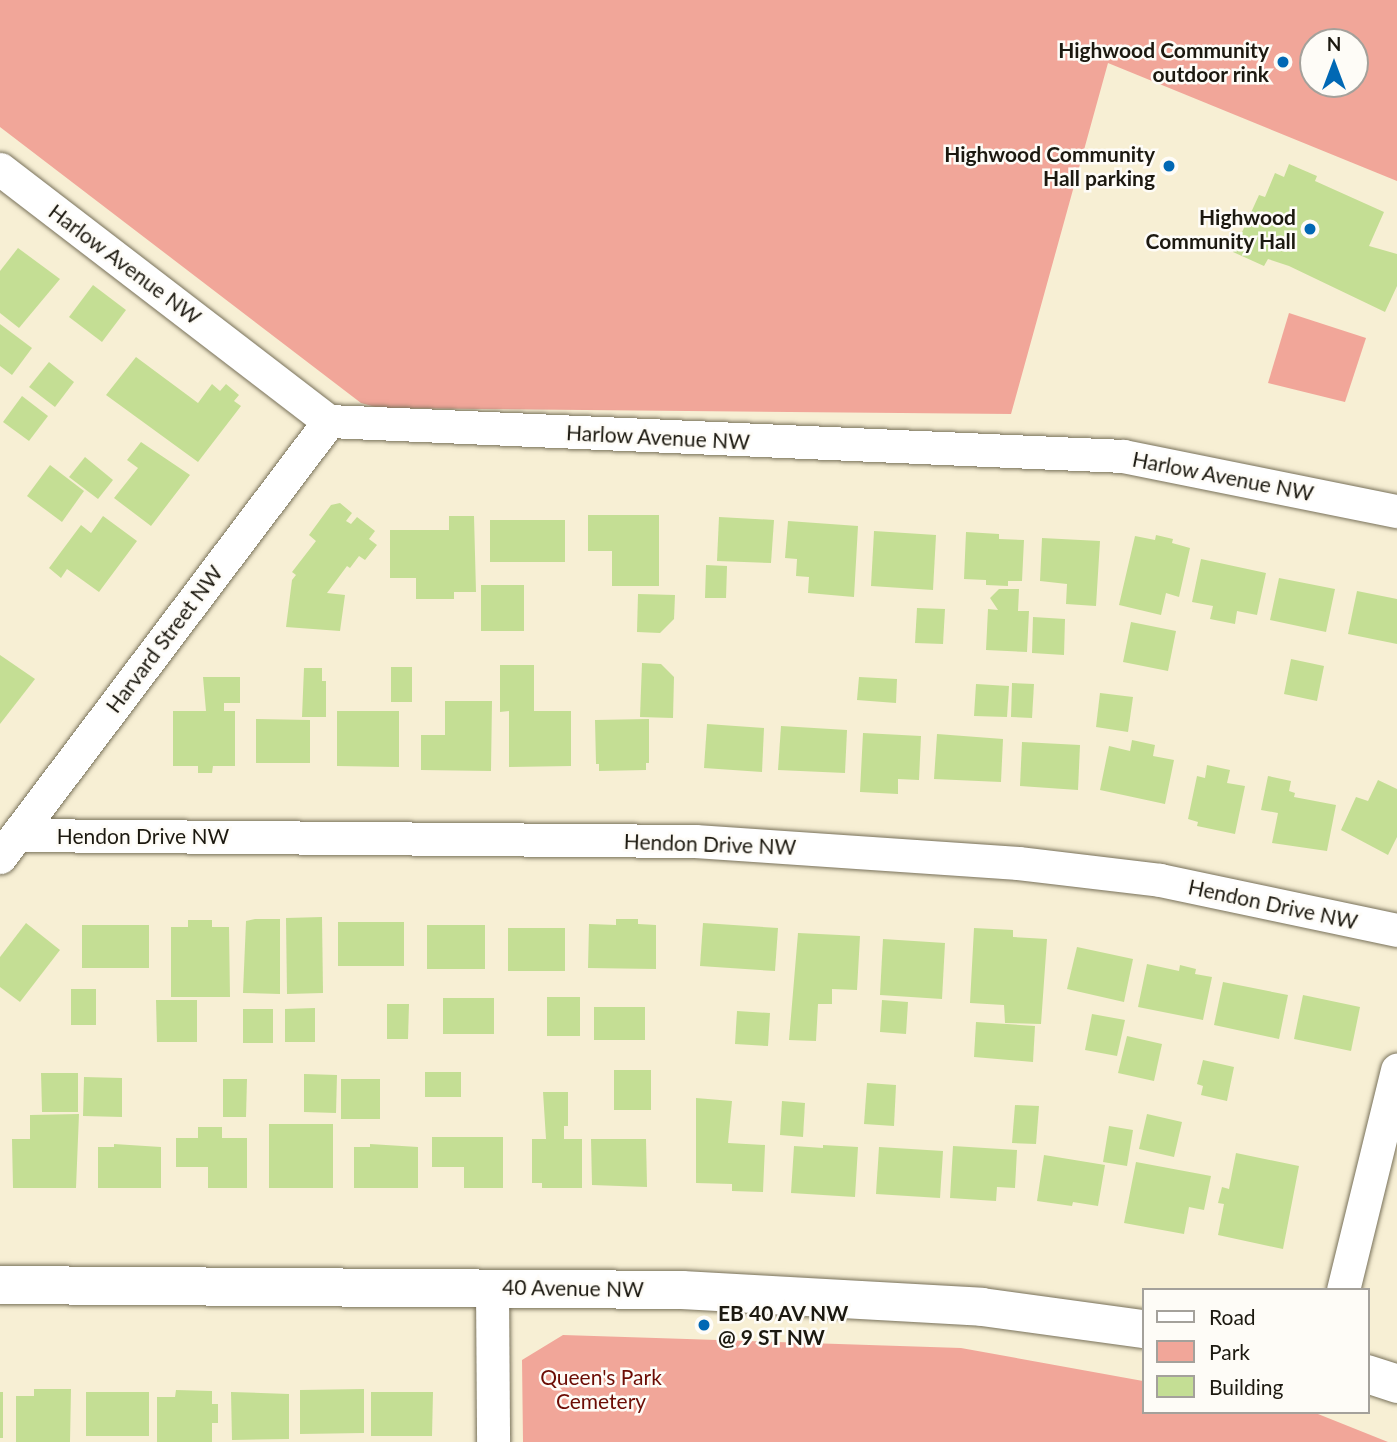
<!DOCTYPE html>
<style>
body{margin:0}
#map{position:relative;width:1397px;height:1442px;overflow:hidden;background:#f7efd4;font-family:Lato,sans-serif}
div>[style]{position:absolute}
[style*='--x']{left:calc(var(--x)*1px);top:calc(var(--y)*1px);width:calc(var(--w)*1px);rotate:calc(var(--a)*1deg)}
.green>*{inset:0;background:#f1a699}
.building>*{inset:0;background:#c4de94}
.roads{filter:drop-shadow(0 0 2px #78715a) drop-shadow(0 0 2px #78715a)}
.street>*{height:33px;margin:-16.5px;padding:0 16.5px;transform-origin:16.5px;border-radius:16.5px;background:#fff}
.secondary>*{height:38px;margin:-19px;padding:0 19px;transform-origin:19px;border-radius:19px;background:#fff}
.dots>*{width:19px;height:19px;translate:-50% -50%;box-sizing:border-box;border:4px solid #fefcf7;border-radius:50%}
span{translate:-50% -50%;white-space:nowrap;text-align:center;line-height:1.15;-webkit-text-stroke:5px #fefcf7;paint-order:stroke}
.poi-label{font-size:21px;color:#1c1910;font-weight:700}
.right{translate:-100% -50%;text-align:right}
.left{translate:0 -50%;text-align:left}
.street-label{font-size:21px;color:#1c1910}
.park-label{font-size:21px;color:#6c0c04}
.legend{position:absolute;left:1142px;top:1288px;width:228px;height:126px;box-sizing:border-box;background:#fefcf7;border:2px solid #a4a19b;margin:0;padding:9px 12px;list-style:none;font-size:21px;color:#1c1910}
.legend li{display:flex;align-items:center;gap:14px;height:35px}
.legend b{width:35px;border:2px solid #a4a19b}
.north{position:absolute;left:1299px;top:28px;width:70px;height:70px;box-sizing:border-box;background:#fefcf7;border:2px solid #a4a19b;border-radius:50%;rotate:0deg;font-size:19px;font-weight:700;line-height:28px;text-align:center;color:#1c1910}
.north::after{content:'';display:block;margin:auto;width:24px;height:32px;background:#0168b4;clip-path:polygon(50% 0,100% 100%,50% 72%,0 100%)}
</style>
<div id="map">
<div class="green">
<div style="clip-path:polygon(evenodd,0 0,1397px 0,1397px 181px,1108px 63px,1011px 414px,379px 408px,361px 403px,0 127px,0 0,1313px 42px,1355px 42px,1355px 84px,1313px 84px,1313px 42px)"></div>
<div style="clip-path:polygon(1289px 313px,1366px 338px,1345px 402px,1268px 383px)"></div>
<div style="clip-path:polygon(563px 1335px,961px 1348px,1143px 1381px,1143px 1412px,1313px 1412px,1388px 1442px,523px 1442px,522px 1360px)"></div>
</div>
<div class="building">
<div style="clip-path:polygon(1289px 164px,1317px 176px,1315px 181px,1384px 212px,1369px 246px,1397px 254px,1397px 286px,1385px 312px,1289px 266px,1268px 259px,1264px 266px,1233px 252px,1259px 195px,1265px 197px,1275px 173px,1284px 177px)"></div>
<div style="clip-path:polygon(18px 248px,60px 279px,19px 328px,0 313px,0 271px)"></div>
<div style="clip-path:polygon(93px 285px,126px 310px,102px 342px,69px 317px)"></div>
<div style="clip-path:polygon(0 324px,32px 348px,12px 375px,0 366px)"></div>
<div style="clip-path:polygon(136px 357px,198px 403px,212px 384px,220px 391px,226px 384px,239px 395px,234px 401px,241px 406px,198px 462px,106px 395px)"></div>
<div style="clip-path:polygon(49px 362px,74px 382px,55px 407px,29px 387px)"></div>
<div style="clip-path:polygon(22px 396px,48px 416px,29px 441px,3px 422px)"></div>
<div style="clip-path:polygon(141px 442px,190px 475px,151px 526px,114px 498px,138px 468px,127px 460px)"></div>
<div style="clip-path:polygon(85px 457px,113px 480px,98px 499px,69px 477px)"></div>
<div style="clip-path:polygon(50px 465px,84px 491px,62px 522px,27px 496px)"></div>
<div style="clip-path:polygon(340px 503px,352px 513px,346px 521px,351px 524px,357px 517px,375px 531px,369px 539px,377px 545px,365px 560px,359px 556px,350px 568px,347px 566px,327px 593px,345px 595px,340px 631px,286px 627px,292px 580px,296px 575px,292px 572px,316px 541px,309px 535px,331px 505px)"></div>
<div style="clip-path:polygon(588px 515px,659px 515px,659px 586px,612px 586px,612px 551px,588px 551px)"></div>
<div style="clip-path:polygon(103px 516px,137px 541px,99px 592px,67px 569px,61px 578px,49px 568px,81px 525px,91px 533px)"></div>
<div style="clip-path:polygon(449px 516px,474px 516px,476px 592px,454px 592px,454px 599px,416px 599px,416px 578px,390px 578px,390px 530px,449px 530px)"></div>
<div style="clip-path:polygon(719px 517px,774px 520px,771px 563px,717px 561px)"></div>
<div style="clip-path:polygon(490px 520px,565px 520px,565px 562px,490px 562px)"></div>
<div style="clip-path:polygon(788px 521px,858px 526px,854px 597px,808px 593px,809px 577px,796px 576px,797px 559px,785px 558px)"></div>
<div style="clip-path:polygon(874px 531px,936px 535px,933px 590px,871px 586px)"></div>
<div style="clip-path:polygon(966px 532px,999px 534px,999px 539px,1024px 540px,1022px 581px,1008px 581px,1008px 586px,986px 585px,986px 580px,964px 579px)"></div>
<div style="clip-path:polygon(1156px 535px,1173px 539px,1172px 543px,1190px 548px,1179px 597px,1166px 593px,1161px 615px,1119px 605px,1135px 536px,1155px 540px)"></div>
<div style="clip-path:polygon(1042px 538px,1100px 541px,1096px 606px,1066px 604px,1067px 584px,1040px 581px)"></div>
<div style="clip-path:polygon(1201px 559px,1266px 573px,1257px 615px,1237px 611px,1235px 624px,1210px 619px,1213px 606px,1192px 602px)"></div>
<div style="clip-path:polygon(706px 565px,727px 566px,726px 598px,705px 598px)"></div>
<div style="clip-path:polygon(1279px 578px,1335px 589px,1326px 632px,1270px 620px)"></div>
<div style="clip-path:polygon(481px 585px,524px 585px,524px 631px,481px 631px)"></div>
<div style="clip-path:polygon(999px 589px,1019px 589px,1018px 611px,1029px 611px,1027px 652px,986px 650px,988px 609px,998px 610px,990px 598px)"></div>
<div style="clip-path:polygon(1357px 591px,1397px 599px,1397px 644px,1348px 634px)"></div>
<div style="clip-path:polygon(638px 594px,675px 595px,674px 619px,660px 633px,637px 632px)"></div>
<div style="clip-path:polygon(917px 608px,945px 609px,943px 644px,915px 643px)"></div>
<div style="clip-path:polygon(1033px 617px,1065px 619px,1064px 655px,1032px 653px)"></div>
<div style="clip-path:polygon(1131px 622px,1176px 631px,1168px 671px,1123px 662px)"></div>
<div style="clip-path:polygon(0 655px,35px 679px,0 724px)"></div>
<div style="clip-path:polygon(1291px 659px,1324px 666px,1317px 701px,1284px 694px)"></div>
<div style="clip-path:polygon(642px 663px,661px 664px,674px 677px,673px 718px,640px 717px)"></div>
<div style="clip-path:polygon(500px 665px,534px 665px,534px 711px,571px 711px,571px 766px,509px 767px,509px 711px,500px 712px)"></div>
<div style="clip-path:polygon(391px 667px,412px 667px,412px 702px,391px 702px)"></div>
<div style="clip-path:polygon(304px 668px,322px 668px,322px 681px,326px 681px,326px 717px,302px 717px)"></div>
<div style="clip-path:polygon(203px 677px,240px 677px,240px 703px,224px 703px,224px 711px,235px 711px,235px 766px,213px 766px,212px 773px,198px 773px,198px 766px,173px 766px,173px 711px,206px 711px)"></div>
<div style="clip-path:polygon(859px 677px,897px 679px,896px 703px,857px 700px)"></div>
<div style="clip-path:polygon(1012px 683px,1034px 684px,1032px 718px,1011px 717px)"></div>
<div style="clip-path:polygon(976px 684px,1009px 686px,1007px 717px,974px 716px)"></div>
<div style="clip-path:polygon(1100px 693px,1133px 697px,1128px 732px,1096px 727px)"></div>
<div style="clip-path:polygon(445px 701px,492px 701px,491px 771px,421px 770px,421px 735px,445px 735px)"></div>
<div style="clip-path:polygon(337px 711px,399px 711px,399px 767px,337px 766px)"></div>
<div style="clip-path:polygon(256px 719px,310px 720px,310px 763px,256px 763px)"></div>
<div style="clip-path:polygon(649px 719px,649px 763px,646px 763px,646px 770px,599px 771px,599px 764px,596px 764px,595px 720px)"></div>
<div style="clip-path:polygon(707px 724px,764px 728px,762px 772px,704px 768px)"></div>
<div style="clip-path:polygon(781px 726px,847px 730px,845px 773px,778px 770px)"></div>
<div style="clip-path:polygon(863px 733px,921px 736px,919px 780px,898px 779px,898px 794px,860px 792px)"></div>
<div style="clip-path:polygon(937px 734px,1003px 739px,1001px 782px,934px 779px)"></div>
<div style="clip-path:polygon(1132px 740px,1155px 745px,1153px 756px,1174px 760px,1165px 804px,1100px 790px,1109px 746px,1130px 751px)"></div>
<div style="clip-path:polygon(1022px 742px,1080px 745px,1078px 790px,1020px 786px)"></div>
<div style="clip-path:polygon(1207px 765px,1230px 770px,1227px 783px,1245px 786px,1235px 834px,1197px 826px,1198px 822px,1188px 819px,1197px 776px,1205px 778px)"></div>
<div style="clip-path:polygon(1268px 776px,1291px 781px,1289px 791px,1295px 793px,1294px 797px,1336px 805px,1327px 851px,1272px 843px,1278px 813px,1261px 810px)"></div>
<div style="clip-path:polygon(1378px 780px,1397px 789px,1397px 837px,1388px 855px,1341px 830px,1356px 797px,1368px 801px)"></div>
<div style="clip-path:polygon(322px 917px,323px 993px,287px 994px,286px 918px)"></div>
<div style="clip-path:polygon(255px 919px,280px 919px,280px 994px,243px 993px,246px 921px)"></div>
<div style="clip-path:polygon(616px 919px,638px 919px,638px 924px,656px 925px,656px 969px,588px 968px,589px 924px,616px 925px)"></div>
<div style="clip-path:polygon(188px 920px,212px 920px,212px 927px,229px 927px,230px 997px,171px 997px,171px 927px,188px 927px)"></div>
<div style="clip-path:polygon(338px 922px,404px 922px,404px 966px,338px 966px)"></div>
<div style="clip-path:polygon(26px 923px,60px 950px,20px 1002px,0 987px,0 957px)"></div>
<div style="clip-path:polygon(703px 923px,778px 928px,775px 971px,700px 966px)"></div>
<div style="clip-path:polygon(82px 925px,149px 925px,149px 968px,82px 968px)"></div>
<div style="clip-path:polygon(427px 925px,485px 925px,485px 969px,427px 969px)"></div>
<div style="clip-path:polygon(508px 928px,565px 928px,565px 971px,508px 971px)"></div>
<div style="clip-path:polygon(974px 928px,1013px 930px,1013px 937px,1047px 939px,1041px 1024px,1005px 1023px,1004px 1005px,970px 1003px)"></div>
<div style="clip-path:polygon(798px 933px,860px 936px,857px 990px,832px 989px,832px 1004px,818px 1004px,816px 1041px,789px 1040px)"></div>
<div style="clip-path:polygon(883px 939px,945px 943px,942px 999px,880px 995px)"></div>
<div style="clip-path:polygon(1077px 947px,1133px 959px,1124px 1002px,1067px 989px)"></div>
<div style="clip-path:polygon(1147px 964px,1179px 971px,1180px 965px,1196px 969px,1195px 974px,1212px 977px,1203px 1020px,1138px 1007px)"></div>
<div style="clip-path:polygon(1223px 982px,1288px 995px,1279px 1039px,1214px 1025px)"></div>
<div style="clip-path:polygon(71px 989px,96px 989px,96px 1025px,71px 1025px)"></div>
<div style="clip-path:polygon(1303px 995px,1360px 1007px,1351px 1051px,1294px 1039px)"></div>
<div style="clip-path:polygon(547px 997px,580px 997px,580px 1036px,547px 1036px)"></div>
<div style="clip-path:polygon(443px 998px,494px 998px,494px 1034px,443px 1034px)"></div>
<div style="clip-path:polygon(156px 1000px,197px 1000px,197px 1042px,157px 1042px)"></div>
<div style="clip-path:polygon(882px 1000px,908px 1002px,906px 1034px,880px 1032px)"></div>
<div style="clip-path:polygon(387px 1004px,409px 1004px,408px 1039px,387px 1039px)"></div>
<div style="clip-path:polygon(594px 1007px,645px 1007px,645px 1040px,594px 1040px)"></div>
<div style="clip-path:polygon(315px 1008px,315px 1042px,285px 1042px,285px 1009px)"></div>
<div style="clip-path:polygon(243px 1009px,273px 1009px,273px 1043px,243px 1043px)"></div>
<div style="clip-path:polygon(737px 1011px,770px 1013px,768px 1046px,735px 1044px)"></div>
<div style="clip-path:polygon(1092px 1014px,1125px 1020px,1117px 1056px,1085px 1050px)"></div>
<div style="clip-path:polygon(976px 1022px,1035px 1026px,1033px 1062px,974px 1057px)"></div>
<div style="clip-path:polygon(1127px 1036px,1162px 1044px,1154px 1081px,1118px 1073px)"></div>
<div style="clip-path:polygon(1203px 1060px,1234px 1067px,1227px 1101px,1201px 1095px,1203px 1086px,1197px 1084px)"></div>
<div style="clip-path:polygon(614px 1070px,651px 1070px,651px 1110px,614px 1110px)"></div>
<div style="clip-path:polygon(425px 1072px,461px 1072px,461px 1097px,425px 1097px)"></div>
<div style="clip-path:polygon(41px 1073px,78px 1073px,78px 1112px,42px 1112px)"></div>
<div style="clip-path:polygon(304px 1074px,337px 1075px,336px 1113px,304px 1112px)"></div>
<div style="clip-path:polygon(84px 1077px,122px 1078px,122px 1117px,83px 1116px)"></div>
<div style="clip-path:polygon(223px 1079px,247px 1079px,246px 1117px,223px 1117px)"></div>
<div style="clip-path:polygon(341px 1079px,380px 1079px,380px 1119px,341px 1119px)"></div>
<div style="clip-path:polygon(867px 1083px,896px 1085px,894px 1126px,864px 1124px)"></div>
<div style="clip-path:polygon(543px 1092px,568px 1092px,568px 1126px,564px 1126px,564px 1139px,582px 1139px,582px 1188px,542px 1188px,542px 1183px,532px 1183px,532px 1139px,546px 1139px)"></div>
<div style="clip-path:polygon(696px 1098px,732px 1101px,728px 1143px,765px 1145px,763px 1192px,732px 1191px,732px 1184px,696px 1183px)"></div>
<div style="clip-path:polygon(782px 1101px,805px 1103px,803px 1137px,780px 1135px)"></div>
<div style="clip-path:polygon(1015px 1105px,1039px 1106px,1036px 1144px,1012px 1143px)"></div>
<div style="clip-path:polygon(79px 1114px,76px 1188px,13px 1188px,12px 1139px,30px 1139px,30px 1115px)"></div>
<div style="clip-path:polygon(1147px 1114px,1182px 1122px,1174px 1157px,1139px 1149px)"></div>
<div style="clip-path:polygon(269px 1124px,333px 1124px,333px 1188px,269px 1188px)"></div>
<div style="clip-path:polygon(1109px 1126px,1133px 1130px,1127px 1166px,1103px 1162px)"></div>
<div style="clip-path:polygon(198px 1127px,222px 1127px,222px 1138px,247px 1138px,247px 1188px,208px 1188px,208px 1167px,176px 1167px,176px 1138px,198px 1138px)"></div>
<div style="clip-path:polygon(432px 1137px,503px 1137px,503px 1188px,464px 1188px,464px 1167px,432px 1167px)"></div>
<div style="clip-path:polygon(591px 1139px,646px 1139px,647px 1187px,592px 1185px)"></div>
<div style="clip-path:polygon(114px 1144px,161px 1147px,161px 1188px,98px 1188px,98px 1147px,114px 1147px)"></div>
<div style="clip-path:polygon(370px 1144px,418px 1147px,418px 1188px,354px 1188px,354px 1147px,370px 1147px)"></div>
<div style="clip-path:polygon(823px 1145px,858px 1147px,855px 1197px,791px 1193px,794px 1146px,823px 1148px)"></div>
<div style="clip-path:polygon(953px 1146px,1017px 1150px,1015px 1188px,997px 1187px,996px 1201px,950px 1198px)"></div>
<div style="clip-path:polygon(879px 1147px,943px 1151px,940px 1198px,876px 1194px)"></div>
<div style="clip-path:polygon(1236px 1153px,1299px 1166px,1283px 1249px,1218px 1235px,1224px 1204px,1218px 1203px,1222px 1187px,1229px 1189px)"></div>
<div style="clip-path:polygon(1044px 1155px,1105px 1165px,1098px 1206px,1073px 1202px,1072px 1206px,1037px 1201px)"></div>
<div style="clip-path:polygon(1136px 1162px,1211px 1176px,1204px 1210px,1189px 1207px,1184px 1234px,1124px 1223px)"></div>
<div style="clip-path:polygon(34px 1389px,71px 1389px,70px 1442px,16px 1442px,16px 1396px,34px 1396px)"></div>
<div style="clip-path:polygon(364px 1389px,364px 1433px,300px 1434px,300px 1390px)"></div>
<div style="clip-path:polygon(176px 1390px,212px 1391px,212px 1404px,218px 1404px,218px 1423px,212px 1423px,212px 1442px,157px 1442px,157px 1397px,175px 1397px)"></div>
<div style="clip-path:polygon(0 1392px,3px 1392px,3px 1438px,0 1438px)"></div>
<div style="clip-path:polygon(86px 1392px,149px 1392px,149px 1436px,86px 1436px)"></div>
<div style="clip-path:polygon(231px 1392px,289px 1394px,289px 1439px,232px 1440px)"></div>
<div style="clip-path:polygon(371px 1392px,433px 1392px,432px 1436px,371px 1436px)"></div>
</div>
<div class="roads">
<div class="street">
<div style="--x:0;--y:169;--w:414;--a:37.5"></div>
<div style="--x:329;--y:421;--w:795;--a:2.52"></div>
<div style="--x:1123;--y:456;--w:279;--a:11.4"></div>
<div style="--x:17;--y:835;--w:678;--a:0.51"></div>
<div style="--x:695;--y:841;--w:324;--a:3.9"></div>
<div style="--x:1018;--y:863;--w:143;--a:6.8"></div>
<div style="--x:1160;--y:880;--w:242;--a:11.9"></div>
<div style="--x:0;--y:857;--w:546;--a:-52.96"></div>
<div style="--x:492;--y:1287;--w:155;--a:89.6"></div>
<div style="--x:1343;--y:1290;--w:227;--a:-76.2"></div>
</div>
<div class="secondary">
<div style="--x:0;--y:1285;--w:682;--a:0.42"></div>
<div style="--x:682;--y:1290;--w:300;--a:3.2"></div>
<div style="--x:982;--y:1307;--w:162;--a:7.8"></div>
<div style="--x:1367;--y:1374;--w:32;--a:18"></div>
</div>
</div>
<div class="dots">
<div style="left:1283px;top:62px;background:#0168b4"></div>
<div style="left:1169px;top:166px;background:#0168b4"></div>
<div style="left:1310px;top:229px;background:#0168b4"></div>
<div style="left:704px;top:1325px;background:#0168b4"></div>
</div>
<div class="poi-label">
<span class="right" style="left:1269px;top:62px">Highwood Community<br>outdoor rink</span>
<span class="right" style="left:1155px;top:166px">Highwood Community<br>Hall parking</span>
<span class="right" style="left:1296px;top:229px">Highwood<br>Community Hall</span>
<span class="left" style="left:718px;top:1325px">EB 40 AV NW<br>@ 9 ST NW</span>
</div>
<div class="street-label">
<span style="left:125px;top:264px;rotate:37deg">Harlow Avenue NW</span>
<span style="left:658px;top:437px;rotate:3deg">Harlow Avenue NW</span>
<span style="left:1223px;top:476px;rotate:11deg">Harlow Avenue NW</span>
<span style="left:164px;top:639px;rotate:-53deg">Harvard Street NW</span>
<span style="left:143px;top:836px">Hendon Drive NW</span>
<span style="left:710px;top:844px;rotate:2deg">Hendon Drive NW</span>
<span style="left:1273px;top:904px;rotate:12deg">Hendon Drive NW</span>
<span style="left:573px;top:1288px;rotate:1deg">40 Avenue NW</span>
</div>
<div class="park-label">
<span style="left:601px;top:1389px">Queen's Park<br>Cemetery</span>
</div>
<ul class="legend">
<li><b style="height:9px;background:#fff"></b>Road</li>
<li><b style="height:19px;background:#f1a699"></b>Park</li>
<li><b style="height:19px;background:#c4de94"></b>Building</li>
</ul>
<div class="north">N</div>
</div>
